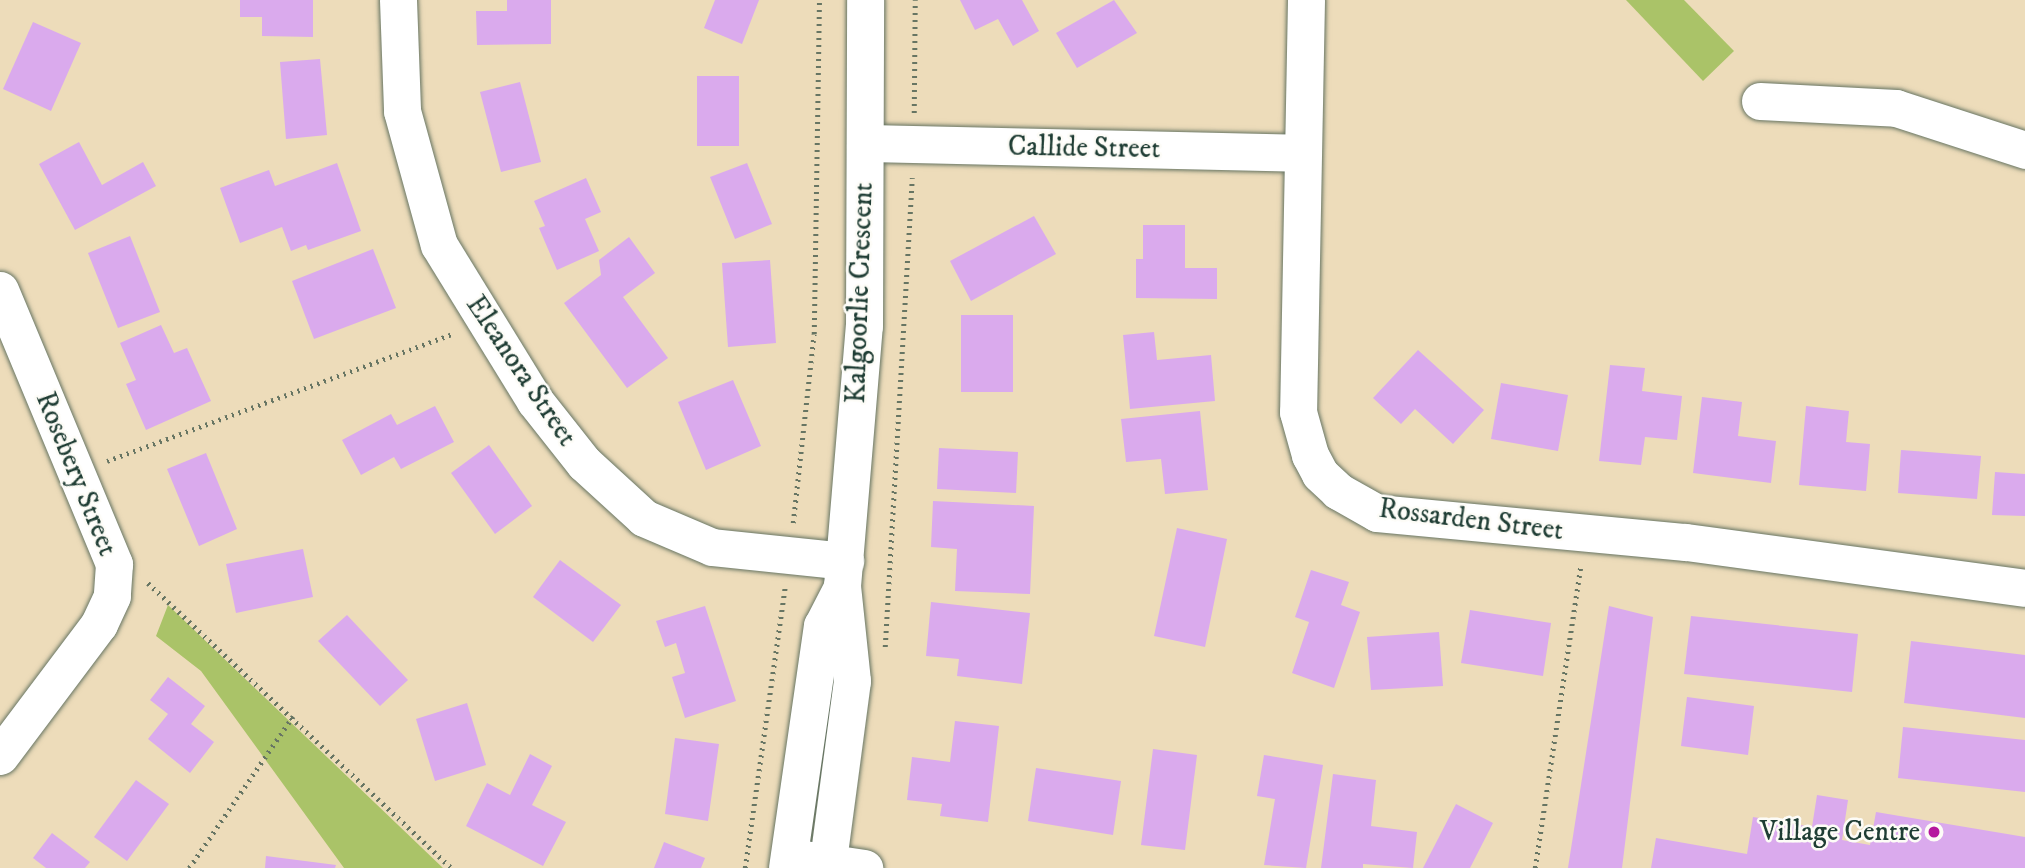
<!DOCTYPE html>
<style>
body{margin:0}
#map{position:relative;width:2025px;height:868px;overflow:hidden;background:#eddcba;font-family:"IM FELL DW Pica",serif}
div>[style]{position:absolute}
[style*='--x']{left:calc(var(--x)*1px);top:calc(var(--y)*1px);width:calc(var(--w)*1px);rotate:calc(var(--a)*1deg)}
.green>*{inset:0;background:#aac368}
.building>*{inset:0;background:#daaaed}
.path>*{height:4.5px;margin-top:-2.25px;transform-origin:0;background:repeating-linear-gradient(90deg,#677563 0 2px,transparent 0 7px)}
.roads{filter:drop-shadow(0 0 2px #677563) drop-shadow(0 0 2px #677563)}
.minor>*{height:37px;margin:-18.5px;padding:0 18.5px;transform-origin:18.5px;border-radius:18.5px;background:#fff}
.dots>*{width:19px;height:19px;translate:-50% -50%;box-sizing:border-box;border:4px solid #fdfcf7;border-radius:50%}
span{translate:-50% -50%;white-space:nowrap;text-align:center;line-height:1.15;-webkit-text-stroke:5px #fdfcf7;paint-order:stroke}
.street-label{font-size:28px;color:#1f3d34}
.poi-label{font-size:28px;color:#1f3d34}
.right{translate:-100% -50%;text-align:right}
</style>
<div id="map">
<div class="green">
<div style="clip-path:polygon(1626px 0,1684px 0,1734px 51px,1703px 81px)"></div>
<div style="clip-path:polygon(168px 605px,443px 868px,344px 868px,201px 671px,156px 636px)"></div>
</div>
<div class="building">
<div style="clip-path:polygon(240px 0,313px 0,313px 37px,262px 36px,262px 17px,240px 17px)"></div>
<div style="clip-path:polygon(507px 0,551px 0,551px 44px,477px 45px,476px 11px,507px 11px)"></div>
<div style="clip-path:polygon(715px 0,759px 0,742px 44px,704px 28px)"></div>
<div style="clip-path:polygon(960px 0,1022px 0,1039px 31px,1013px 46px,998px 19px,975px 30px)"></div>
<div style="clip-path:polygon(1114px 0,1137px 33px,1077px 68px,1056px 33px)"></div>
<div style="clip-path:polygon(33px 22px,81px 43px,51px 111px,3px 89px)"></div>
<div style="clip-path:polygon(320px 59px,327px 135px,286px 139px,280px 62px)"></div>
<div style="clip-path:polygon(697px 76px,739px 76px,739px 146px,697px 146px)"></div>
<div style="clip-path:polygon(520px 82px,541px 162px,501px 172px,480px 92px)"></div>
<div style="clip-path:polygon(79px 142px,102px 185px,143px 162px,156px 186px,75px 230px,39px 164px)"></div>
<div style="clip-path:polygon(337px 163px,361px 231px,308px 250px,306px 245px,291px 251px,282px 227px,240px 243px,220px 188px,269px 170px,275px 186px)"></div>
<div style="clip-path:polygon(747px 163px,772px 224px,735px 239px,710px 177px)"></div>
<div style="clip-path:polygon(586px 178px,601px 212px,585px 219px,599px 251px,557px 270px,539px 228px,545px 226px,534px 201px)"></div>
<div style="clip-path:polygon(1034px 216px,1056px 254px,971px 301px,950px 261px)"></div>
<div style="clip-path:polygon(1143px 225px,1185px 225px,1185px 268px,1217px 268px,1217px 299px,1136px 298px,1136px 259px,1143px 259px)"></div>
<div style="clip-path:polygon(130px 236px,160px 312px,118px 328px,88px 253px)"></div>
<div style="clip-path:polygon(629px 237px,655px 273px,623px 297px,668px 358px,627px 388px,564px 303px,601px 275px,599px 260px)"></div>
<div style="clip-path:polygon(373px 249px,396px 308px,314px 339px,292px 281px)"></div>
<div style="clip-path:polygon(770px 260px,776px 343px,728px 347px,722px 263px)"></div>
<div style="clip-path:polygon(961px 315px,1013px 315px,1013px 392px,961px 392px)"></div>
<div style="clip-path:polygon(161px 325px,174px 353px,187px 348px,211px 401px,146px 430px,126px 384px,136px 380px,120px 343px)"></div>
<div style="clip-path:polygon(1154px 332px,1157px 360px,1211px 355px,1215px 401px,1130px 409px,1123px 335px)"></div>
<div style="clip-path:polygon(1418px 350px,1484px 410px,1453px 444px,1415px 409px,1401px 424px,1373px 398px)"></div>
<div style="clip-path:polygon(1610px 365px,1645px 368px,1642px 391px,1682px 396px,1677px 440px,1645px 437px,1641px 465px,1599px 461px)"></div>
<div style="clip-path:polygon(733px 380px,761px 446px,706px 470px,678px 402px)"></div>
<div style="clip-path:polygon(1501px 383px,1568px 395px,1558px 451px,1491px 439px)"></div>
<div style="clip-path:polygon(1702px 397px,1742px 402px,1738px 436px,1776px 441px,1771px 483px,1693px 473px)"></div>
<div style="clip-path:polygon(435px 406px,454px 442px,401px 469px,394px 457px,361px 475px,342px 440px,391px 414px,397px 425px)"></div>
<div style="clip-path:polygon(1806px 406px,1849px 411px,1846px 442px,1870px 444px,1866px 491px,1799px 485px)"></div>
<div style="clip-path:polygon(1200px 411px,1208px 490px,1165px 494px,1161px 459px,1126px 462px,1121px 419px)"></div>
<div style="clip-path:polygon(489px 445px,532px 506px,495px 534px,451px 473px)"></div>
<div style="clip-path:polygon(939px 448px,1018px 452px,1016px 493px,937px 489px)"></div>
<div style="clip-path:polygon(1901px 450px,1981px 456px,1977px 499px,1898px 493px)"></div>
<div style="clip-path:polygon(206px 453px,237px 529px,199px 546px,167px 469px)"></div>
<div style="clip-path:polygon(1995px 472px,2025px 474px,2025px 516px,1992px 515px)"></div>
<div style="clip-path:polygon(933px 501px,1034px 506px,1030px 594px,955px 591px,957px 549px,931px 547px)"></div>
<div style="clip-path:polygon(1177px 528px,1227px 539px,1205px 647px,1154px 636px)"></div>
<div style="clip-path:polygon(303px 549px,313px 597px,236px 613px,226px 564px)"></div>
<div style="clip-path:polygon(560px 560px,621px 605px,593px 642px,533px 597px)"></div>
<div style="clip-path:polygon(1311px 570px,1349px 582px,1341px 605px,1360px 612px,1334px 688px,1292px 673px,1309px 622px,1295px 617px)"></div>
<div style="clip-path:polygon(931px 602px,1030px 613px,1022px 684px,957px 676px,959px 659px,926px 656px)"></div>
<div style="clip-path:polygon(705px 606px,736px 701px,685px 718px,672px 677px,685px 673px,676px 643px,665px 647px,656px 621px)"></div>
<div style="clip-path:polygon(1609px 606px,1653px 617px,1622px 868px,1568px 868px)"></div>
<div style="clip-path:polygon(1470px 610px,1551px 623px,1543px 676px,1461px 663px)"></div>
<div style="clip-path:polygon(347px 615px,408px 680px,380px 706px,318px 641px)"></div>
<div style="clip-path:polygon(1691px 616px,1858px 634px,1852px 692px,1684px 674px)"></div>
<div style="clip-path:polygon(1439px 632px,1443px 686px,1371px 690px,1367px 637px)"></div>
<div style="clip-path:polygon(1911px 641px,2025px 655px,2025px 718px,1904px 703px)"></div>
<div style="clip-path:polygon(168px 677px,205px 706px,191px 724px,214px 742px,190px 773px,148px 739px,168px 714px,150px 700px)"></div>
<div style="clip-path:polygon(1687px 697px,1754px 706px,1748px 755px,1681px 746px)"></div>
<div style="clip-path:polygon(467px 703px,486px 765px,435px 781px,416px 719px)"></div>
<div style="clip-path:polygon(955px 721px,999px 726px,988px 822px,940px 816px,942px 804px,907px 800px,912px 757px,950px 762px)"></div>
<div style="clip-path:polygon(1903px 727px,2025px 740px,2025px 792px,1898px 778px)"></div>
<div style="clip-path:polygon(675px 738px,719px 744px,708px 821px,665px 814px)"></div>
<div style="clip-path:polygon(1153px 749px,1197px 755px,1185px 850px,1141px 845px)"></div>
<div style="clip-path:polygon(530px 754px,552px 766px,532px 805px,566px 822px,543px 866px,466px 826px,487px 783px,510px 795px)"></div>
<div style="clip-path:polygon(1264px 755px,1323px 765px,1306px 868px,1264px 865px,1275px 799px,1257px 796px)"></div>
<div style="clip-path:polygon(1036px 768px,1121px 781px,1113px 835px,1028px 821px)"></div>
<div style="clip-path:polygon(1333px 774px,1376px 780px,1371px 826px,1417px 832px,1413px 868px,1363px 864px,1363px 868px,1321px 868px)"></div>
<div style="clip-path:polygon(136px 780px,169px 804px,127px 861px,94px 837px)"></div>
<div style="clip-path:polygon(1817px 795px,1848px 800px,1842px 840px,1870px 845px,1876px 812px,2025px 837px,2025px 868px,1651px 868px,1656px 838px,1747px 854px,1753px 817px,1812px 827px)"></div>
<div style="clip-path:polygon(1456px 804px,1493px 823px,1470px 868px,1423px 868px)"></div>
<div style="clip-path:polygon(52px 833px,90px 862px,85px 868px,46px 868px,33px 858px)"></div>
<div style="clip-path:polygon(664px 842px,705px 858px,701px 868px,654px 868px)"></div>
<div style="clip-path:polygon(266px 856px,336px 865px,335px 868px,265px 868px)"></div>
</div>
<div class="path">
<div style="--x:914;--y:113;--w:113;--a:-89.5"></div>
<div style="--x:107;--y:461;--w:370;--a:-20.2"></div>
<div style="--x:793;--y:523;--w:190;--a:-83.7"></div>
<div style="--x:814;--y:334;--w:334;--a:-89.1"></div>
<div style="--x:148;--y:583;--w:417;--a:43.2"></div>
<div style="--x:885;--y:647;--w:470;--a:-86.7"></div>
<div style="--x:189;--y:868;--w:184;--a:-55.6"></div>
<div style="--x:745;--y:868;--w:284;--a:-81.9"></div>
<div style="--x:1535;--y:868;--w:307;--a:-81.4"></div>
</div>
<div class="roads">
<div class="minor">
<div style="--x:398;--y:0;--w:111;--a:87.9"></div>
<div style="--x:402;--y:111;--w:139;--a:74.6"></div>
<div style="--x:439;--y:245;--w:183;--a:58.4"></div>
<div style="--x:535;--y:401;--w:79;--a:51.7"></div>
<div style="--x:584;--y:463;--w:81;--a:42.5"></div>
<div style="--x:644;--y:518;--w:74;--a:23.1"></div>
<div style="--x:712;--y:547;--w:134;--a:6"></div>
<div style="--x:1306;--y:0;--w:412;--a:91.1"></div>
<div style="--x:1298;--y:412;--w:45;--a:74.4"></div>
<div style="--x:1310;--y:455;--w:21;--a:62"></div>
<div style="--x:1320;--y:474;--w:25;--a:43"></div>
<div style="--x:1338;--y:491;--w:45;--a:29.4"></div>
<div style="--x:1377;--y:513;--w:310;--a:5.4"></div>
<div style="--x:1686;--y:542;--w:342;--a:7.7"></div>
<div style="--x:1760;--y:101;--w:136;--a:2.9"></div>
<div style="--x:1896;--y:108;--w:136;--a:18"></div>
<div style="--x:865;--y:143;--w:437;--a:1.3"></div>
<div style="--x:0;--y:290;--w:297;--a:67.4"></div>
<div style="--x:114;--y:564;--w:32;--a:94"></div>
<div style="--x:112;--y:596;--w:31;--a:115"></div>
<div style="--x:99;--y:624;--w:165;--a:126.9"></div>
<div style="--x:804;--y:859;--w:61;--a:8.5"></div>
<div style="--x:787;--y:868;--w:245;--a:-81.8"></div>
<div style="--x:822;--y:626;--w:42;--a:-62.8"></div>
<div style="--x:827;--y:868;--w:189;--a:-82.4"></div>
<div style="--x:852;--y:681;--w:96;--a:-96"></div>
<div style="--x:842;--y:586;--w:261;--a:-85.2"></div>
<div style="--x:864;--y:326;--w:326;--a:-89.8"></div>
</div>
</div>
<div class="dots">
<div style="left:1934px;top:832px;background:#b5179e"></div>
</div>
<div class="street-label">
<span style="left:1084px;top:148px;rotate:1deg">Callide Street</span>
<span style="left:860px;top:293px;rotate:-88deg">Kalgoorlie Crescent</span>
<span style="left:521px;top:371px;rotate:56deg">Eleanora Street</span>
<span style="left:76px;top:474px;rotate:68deg">Rosebery Street</span>
<span style="left:1471px;top:520px;rotate:7deg">Rossarden Street</span>
</div>
<div class="poi-label">
<span class="right" style="left:1920px;top:832px">Village Centre</span>
</div>
</div>
